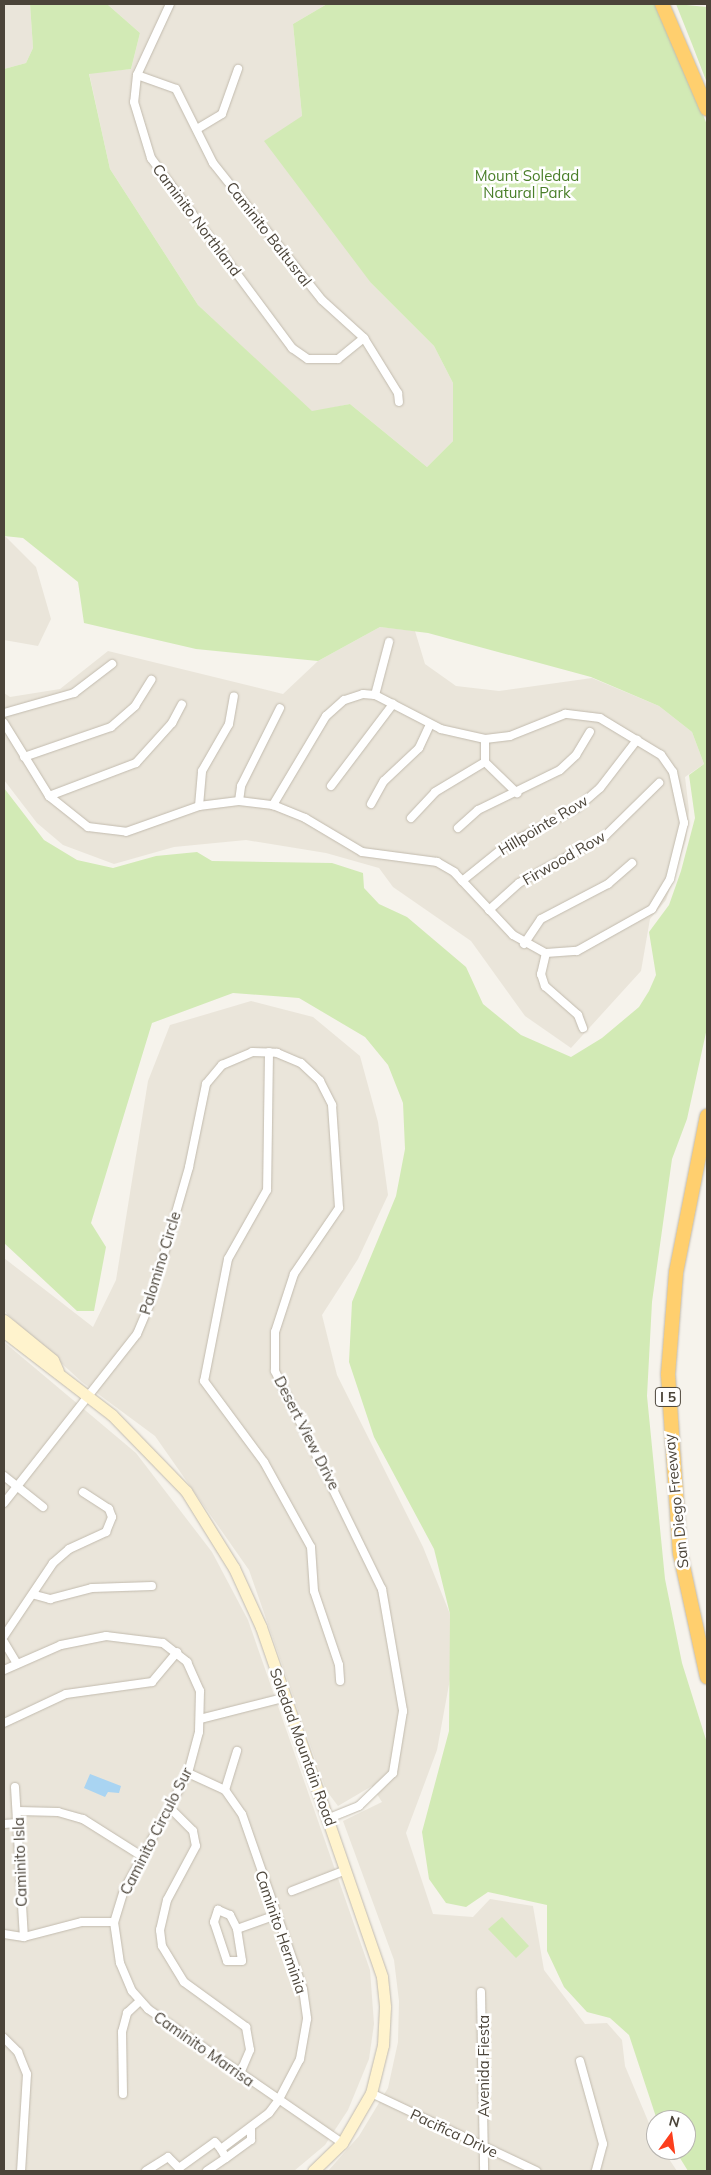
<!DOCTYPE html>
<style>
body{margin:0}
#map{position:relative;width:711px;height:2175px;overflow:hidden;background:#f6f3ec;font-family:Mulish,sans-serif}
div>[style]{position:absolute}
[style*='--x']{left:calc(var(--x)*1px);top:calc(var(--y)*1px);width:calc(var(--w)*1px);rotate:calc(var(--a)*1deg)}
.residential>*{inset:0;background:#eae5da}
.green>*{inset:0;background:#d2eab5}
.water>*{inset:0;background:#a9d4f2}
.roads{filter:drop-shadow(0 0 1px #c2bbae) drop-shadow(0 0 1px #c2bbae)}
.minor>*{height:8px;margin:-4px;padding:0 4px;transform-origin:4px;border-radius:4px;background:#fff}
.secondary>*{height:11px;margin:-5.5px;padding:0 5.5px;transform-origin:5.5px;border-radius:5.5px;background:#fff3cd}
.motorway>*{height:14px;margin:-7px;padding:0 7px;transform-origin:7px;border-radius:7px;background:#ffcf6e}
span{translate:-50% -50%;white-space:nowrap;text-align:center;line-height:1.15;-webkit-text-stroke:5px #fff;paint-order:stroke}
.shield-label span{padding:1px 4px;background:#fff;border:1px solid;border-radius:4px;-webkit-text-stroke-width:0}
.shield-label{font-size:14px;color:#4b4439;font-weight:700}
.park-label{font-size:15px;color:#4a7f2a}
.street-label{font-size:15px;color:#4b4439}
.frame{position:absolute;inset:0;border:5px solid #4b4439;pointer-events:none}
.north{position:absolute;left:646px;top:2110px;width:50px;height:50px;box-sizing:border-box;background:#fff;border:1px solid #b7b4b0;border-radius:50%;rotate:14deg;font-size:14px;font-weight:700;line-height:20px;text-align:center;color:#4b4439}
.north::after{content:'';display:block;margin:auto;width:18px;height:22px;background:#fc3f1d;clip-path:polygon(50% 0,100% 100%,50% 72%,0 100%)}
</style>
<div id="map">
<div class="residential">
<div style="clip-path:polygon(4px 4px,30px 4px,33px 48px,26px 63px,4px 69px)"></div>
<div style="clip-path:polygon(107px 4px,327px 4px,293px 24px,302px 116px,371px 283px,434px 346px,453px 383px,453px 441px,427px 467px,350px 404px,312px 412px,198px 305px,110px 169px,89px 73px,131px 69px,140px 33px)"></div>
<div style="clip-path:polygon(4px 535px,36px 567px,51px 619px,38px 646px,4px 640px)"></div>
<div style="clip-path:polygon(380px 627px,415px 631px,425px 664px,456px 686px,499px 691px,592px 678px,659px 706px,692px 732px,704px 764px,685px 777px,689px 810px,686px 840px,666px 900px,650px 919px,641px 971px,571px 1048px,525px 1016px,471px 941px,393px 887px,379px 868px,326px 853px,246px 840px,174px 847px,114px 864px,63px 845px,37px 823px,4px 780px,4px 693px,10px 697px,60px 689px,108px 651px,283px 694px,318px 661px)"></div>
<div style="clip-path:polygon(251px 1001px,313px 1017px,360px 1056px,378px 1122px,388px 1195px,358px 1259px,322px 1315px,337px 1375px,423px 1547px,450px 1614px,452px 1668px,437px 1750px,406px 1833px,433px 1914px,473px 1917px,490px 1899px,533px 1906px,544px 1970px,585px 2024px,607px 2023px,622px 2040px,625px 2066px,656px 2140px,656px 2150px,663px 2150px,677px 2171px,328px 2171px,359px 2136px,388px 2088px,398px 2042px,399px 2001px,394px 1960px,343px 1821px,382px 1802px,372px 1786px,338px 1806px,326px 1790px,249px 1570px,155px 1436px,82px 1382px,4px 1311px,4px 1258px,93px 1327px,116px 1280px,148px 1081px,170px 1025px)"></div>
<div style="clip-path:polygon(4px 1342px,136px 1453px,212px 1552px,248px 1620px,370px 1970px,374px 2024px,369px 2059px,348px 2110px,325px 2145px,294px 2171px,4px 2171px)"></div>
</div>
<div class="green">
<div style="clip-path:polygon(30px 4px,107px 4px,140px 33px,131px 69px,89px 74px,110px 169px,198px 305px,312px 411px,350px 404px,427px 467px,453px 441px,453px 383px,434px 346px,371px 283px,264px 141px,302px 116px,293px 24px,327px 4px,661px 4px,707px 125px,707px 1028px,687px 1119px,672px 1159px,652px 1302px,647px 1396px,665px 1579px,682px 1663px,707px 1743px,707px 2171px,688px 2171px,675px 2150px,686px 2150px,686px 2120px,657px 2120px,629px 2035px,610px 2018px,587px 2012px,564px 1987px,547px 1951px,547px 1905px,488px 1892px,466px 1907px,446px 1903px,429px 1879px,422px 1832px,449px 1731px,450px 1614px,434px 1549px,374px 1437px,349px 1362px,352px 1302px,396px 1196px,405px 1149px,403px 1103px,388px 1065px,365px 1037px,299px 998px,233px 993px,152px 1023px,91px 1223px,106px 1247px,94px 1311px,77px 1311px,4px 1243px,4px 788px,44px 840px,77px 860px,113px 868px,156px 856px,197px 852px,212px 861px,332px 863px,363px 873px,364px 888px,379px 904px,407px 917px,466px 967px,483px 1004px,521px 1035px,571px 1057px,602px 1038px,639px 1007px,649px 991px,656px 975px,649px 932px,669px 905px,681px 871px,695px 818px,689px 775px,704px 764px,692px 732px,659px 706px,591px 677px,428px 633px,380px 627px,318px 661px,196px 649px,84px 623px,78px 582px,23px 538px,4px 536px,4px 69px,26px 63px,33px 48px)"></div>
<div style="clip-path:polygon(676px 4px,707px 7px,707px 83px,692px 44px)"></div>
<div style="clip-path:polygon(502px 1917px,529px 1946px,516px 1958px,488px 1929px)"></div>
</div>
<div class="water">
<div style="clip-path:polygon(90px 1774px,121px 1786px,119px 1793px,108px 1792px,105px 1797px,84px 1788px)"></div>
</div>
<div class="roads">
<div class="minor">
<div style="--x:170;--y:4;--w:78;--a:114.9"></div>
<div style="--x:137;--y:75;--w:27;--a:96"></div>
<div style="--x:134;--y:102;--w:59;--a:73.1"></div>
<div style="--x:151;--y:158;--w:237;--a:53.4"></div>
<div style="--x:292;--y:348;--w:19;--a:35"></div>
<div style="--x:308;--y:359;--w:30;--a:0"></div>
<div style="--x:338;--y:359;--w:33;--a:-39"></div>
<div style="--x:137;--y:75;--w:41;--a:19.7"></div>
<div style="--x:176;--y:89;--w:83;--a:63.4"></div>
<div style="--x:213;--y:163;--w:175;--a:51.5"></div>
<div style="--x:322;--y:300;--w:57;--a:42.1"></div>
<div style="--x:364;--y:338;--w:65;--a:58.3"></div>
<div style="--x:398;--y:393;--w:9;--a:84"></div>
<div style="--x:197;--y:129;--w:29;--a:-31"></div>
<div style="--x:222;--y:114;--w:48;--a:-70.4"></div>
<div style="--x:375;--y:695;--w:55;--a:-75.2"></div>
<div style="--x:4;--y:713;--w:73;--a:-15.9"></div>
<div style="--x:74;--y:693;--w:48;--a:-37.3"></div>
<div style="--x:4;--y:723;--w:86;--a:58.3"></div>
<div style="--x:49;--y:796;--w:50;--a:38.5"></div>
<div style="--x:88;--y:827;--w:38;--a:7"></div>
<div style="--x:126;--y:832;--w:77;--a:-19.6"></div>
<div style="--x:199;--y:806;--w:40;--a:-7.1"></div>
<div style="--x:239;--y:801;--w:34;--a:7"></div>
<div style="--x:273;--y:805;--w:35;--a:22"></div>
<div style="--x:305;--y:818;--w:66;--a:30.8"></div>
<div style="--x:362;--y:852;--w:76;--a:7.6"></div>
<div style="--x:437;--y:862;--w:20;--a:30"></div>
<div style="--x:454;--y:872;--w:86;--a:46.9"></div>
<div style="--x:513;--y:935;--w:38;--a:29"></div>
<div style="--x:546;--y:953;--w:31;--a:-4"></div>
<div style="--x:577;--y:951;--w:86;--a:-29.2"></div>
<div style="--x:652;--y:909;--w:35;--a:-59"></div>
<div style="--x:670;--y:879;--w:58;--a:-76"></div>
<div style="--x:684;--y:823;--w:52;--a:-102.2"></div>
<div style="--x:673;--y:772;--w:21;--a:-125"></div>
<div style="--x:661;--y:755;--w:71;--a:-148.8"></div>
<div style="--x:600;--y:718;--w:35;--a:-173"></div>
<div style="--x:565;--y:714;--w:59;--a:158.2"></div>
<div style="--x:510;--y:736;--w:25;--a:173"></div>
<div style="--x:485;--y:739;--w:45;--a:-167.2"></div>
<div style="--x:441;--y:729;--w:74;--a:-152.7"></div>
<div style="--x:375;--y:695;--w:12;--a:-175"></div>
<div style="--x:363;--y:694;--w:20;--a:162"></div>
<div style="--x:344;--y:700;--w:24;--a:138"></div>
<div style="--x:326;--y:716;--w:104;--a:120.8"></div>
<div style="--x:485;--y:739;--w:23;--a:90"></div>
<div style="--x:485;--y:762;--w:45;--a:44.1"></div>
<div style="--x:24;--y:757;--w:92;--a:-19"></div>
<div style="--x:111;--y:727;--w:32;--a:-41"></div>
<div style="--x:135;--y:706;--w:31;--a:-58"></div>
<div style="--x:331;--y:786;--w:103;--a:-52.9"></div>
<div style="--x:49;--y:796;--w:93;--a:-20.8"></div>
<div style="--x:136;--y:763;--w:54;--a:-48"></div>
<div style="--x:172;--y:723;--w:21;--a:-62"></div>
<div style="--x:239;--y:801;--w:15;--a:-82"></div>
<div style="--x:241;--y:786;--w:87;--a:-63.4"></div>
<div style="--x:371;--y:804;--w:26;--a:-61"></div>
<div style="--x:384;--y:781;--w:48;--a:-43.3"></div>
<div style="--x:419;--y:748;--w:26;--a:-65"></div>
<div style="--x:199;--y:806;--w:35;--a:-85"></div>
<div style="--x:202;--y:771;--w:54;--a:-60.1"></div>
<div style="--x:229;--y:724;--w:28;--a:-80"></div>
<div style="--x:411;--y:818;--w:35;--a:-47"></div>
<div style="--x:435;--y:792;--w:58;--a:-31"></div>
<div style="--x:458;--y:828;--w:27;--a:-42"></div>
<div style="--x:478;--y:810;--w:91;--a:-26"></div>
<div style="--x:560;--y:770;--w:22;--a:-43"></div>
<div style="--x:576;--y:755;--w:27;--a:-59"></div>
<div style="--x:462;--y:881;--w:58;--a:-38.7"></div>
<div style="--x:507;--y:845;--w:79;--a:-27.9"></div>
<div style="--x:577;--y:808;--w:30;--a:-41"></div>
<div style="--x:600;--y:788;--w:61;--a:-52.4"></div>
<div style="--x:489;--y:910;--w:40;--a:-42"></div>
<div style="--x:519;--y:883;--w:98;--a:-28.7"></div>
<div style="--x:605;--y:836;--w:76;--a:-44.5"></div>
<div style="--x:524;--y:944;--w:30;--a:-56"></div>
<div style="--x:541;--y:919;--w:76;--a:-27.6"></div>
<div style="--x:608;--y:884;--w:32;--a:-41"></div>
<div style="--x:546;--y:953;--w:22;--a:103"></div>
<div style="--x:541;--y:974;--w:13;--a:72"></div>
<div style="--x:545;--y:986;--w:44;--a:41.3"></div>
<div style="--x:578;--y:1015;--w:14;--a:69"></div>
<div style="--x:269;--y:1052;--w:138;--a:90.8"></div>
<div style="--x:267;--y:1190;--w:79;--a:119.5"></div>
<div style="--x:228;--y:1259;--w:124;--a:101.1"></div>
<div style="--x:204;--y:1381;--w:101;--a:53.5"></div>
<div style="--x:264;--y:1462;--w:97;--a:61.1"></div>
<div style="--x:311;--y:1547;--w:44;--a:86.1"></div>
<div style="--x:314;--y:1591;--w:78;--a:71.3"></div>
<div style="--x:339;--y:1665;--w:16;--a:86"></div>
<div style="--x:4;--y:1476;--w:50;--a:38.5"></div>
<div style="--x:4;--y:1503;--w:215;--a:-51.8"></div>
<div style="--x:137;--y:1334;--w:30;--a:-67"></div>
<div style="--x:149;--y:1306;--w:145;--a:-73.9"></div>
<div style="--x:189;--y:1167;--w:85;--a:-78.4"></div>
<div style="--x:206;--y:1084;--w:25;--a:-50"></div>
<div style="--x:222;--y:1065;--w:33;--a:-23"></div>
<div style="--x:252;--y:1052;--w:25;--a:2"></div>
<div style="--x:277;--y:1053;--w:26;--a:23"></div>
<div style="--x:301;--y:1063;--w:26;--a:43"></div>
<div style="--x:320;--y:1081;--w:27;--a:63"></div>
<div style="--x:332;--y:1105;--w:103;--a:86.1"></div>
<div style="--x:339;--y:1208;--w:80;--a:124.3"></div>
<div style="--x:294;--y:1274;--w:61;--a:108.1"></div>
<div style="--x:275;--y:1332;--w:39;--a:90"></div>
<div style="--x:275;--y:1371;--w:243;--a:63.9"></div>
<div style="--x:382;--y:1589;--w:124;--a:80.2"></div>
<div style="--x:403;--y:1711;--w:63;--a:99.2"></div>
<div style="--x:393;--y:1773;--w:47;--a:135.9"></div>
<div style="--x:359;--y:1806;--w:32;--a:158"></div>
<div style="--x:35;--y:1595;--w:16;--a:15"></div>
<div style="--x:50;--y:1599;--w:43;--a:-14.7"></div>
<div style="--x:92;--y:1588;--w:60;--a:-1.9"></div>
<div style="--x:4;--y:1636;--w:88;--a:-56.1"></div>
<div style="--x:53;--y:1563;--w:21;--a:-41"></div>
<div style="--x:69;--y:1549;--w:41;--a:-24.7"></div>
<div style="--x:106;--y:1532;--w:16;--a:-68"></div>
<div style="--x:112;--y:1517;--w:9;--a:-111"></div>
<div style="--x:109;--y:1509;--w:31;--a:-147"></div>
<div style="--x:4;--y:1642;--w:23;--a:59"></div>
<div style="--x:4;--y:1670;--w:62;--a:-23.7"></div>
<div style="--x:61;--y:1645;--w:46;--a:-11.3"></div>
<div style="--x:106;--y:1636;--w:57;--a:7"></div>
<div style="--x:163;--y:1643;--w:31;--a:38"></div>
<div style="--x:187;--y:1662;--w:32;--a:66"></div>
<div style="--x:200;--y:1691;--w:41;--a:91.4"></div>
<div style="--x:199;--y:1732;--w:42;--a:105"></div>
<div style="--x:188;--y:1773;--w:133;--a:118.7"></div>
<div style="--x:124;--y:1890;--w:34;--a:107"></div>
<div style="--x:114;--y:1922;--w:41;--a:81.7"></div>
<div style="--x:120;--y:1963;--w:30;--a:67"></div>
<div style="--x:132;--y:1991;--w:24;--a:48"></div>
<div style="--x:148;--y:2009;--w:236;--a:34.6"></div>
<div style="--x:200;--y:1719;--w:86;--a:-14.2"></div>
<div style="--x:4;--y:1723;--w:68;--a:-25.1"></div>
<div style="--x:66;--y:1694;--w:87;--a:-7.9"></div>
<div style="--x:152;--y:1682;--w:39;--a:-50"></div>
<div style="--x:188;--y:1773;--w:41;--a:24.7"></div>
<div style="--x:225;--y:1790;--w:29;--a:55"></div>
<div style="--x:242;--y:1814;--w:185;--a:70.8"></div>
<div style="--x:303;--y:1989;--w:30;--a:82"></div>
<div style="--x:307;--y:2019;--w:41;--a:99.9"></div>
<div style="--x:300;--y:2059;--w:47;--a:117.6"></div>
<div style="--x:278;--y:2101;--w:15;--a:127"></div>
<div style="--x:269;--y:2113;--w:60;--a:143.1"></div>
<div style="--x:221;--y:2149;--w:10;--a:61"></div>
<div style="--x:226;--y:2158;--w:23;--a:146"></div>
<div style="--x:15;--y:1787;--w:150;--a:86.6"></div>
<div style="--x:225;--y:1790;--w:41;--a:-72.9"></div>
<div style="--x:171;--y:1809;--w:31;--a:45"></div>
<div style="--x:193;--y:1831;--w:15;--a:79"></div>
<div style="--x:196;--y:1846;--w:61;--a:118.2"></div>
<div style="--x:167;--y:1900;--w:31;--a:103"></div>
<div style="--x:160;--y:1930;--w:16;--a:83"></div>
<div style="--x:162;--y:1946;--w:42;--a:58.6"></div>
<div style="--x:184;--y:1982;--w:77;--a:36"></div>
<div style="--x:246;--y:2027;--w:23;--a:80"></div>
<div style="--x:250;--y:2050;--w:26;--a:113"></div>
<div style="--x:18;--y:1811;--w:40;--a:1.4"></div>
<div style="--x:58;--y:1812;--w:26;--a:16"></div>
<div style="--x:83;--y:1819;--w:71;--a:32.3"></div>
<div style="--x:4;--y:1824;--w:13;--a:-4"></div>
<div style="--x:292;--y:1891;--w:58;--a:-21.3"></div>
<div style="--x:218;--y:1910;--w:13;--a:23"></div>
<div style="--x:230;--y:1915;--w:16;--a:63"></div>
<div style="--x:237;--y:1929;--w:32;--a:81"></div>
<div style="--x:242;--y:1961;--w:15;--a:180"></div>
<div style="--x:227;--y:1961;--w:41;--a:-108.4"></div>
<div style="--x:214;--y:1922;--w:13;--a:-72"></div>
<div style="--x:237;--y:1929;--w:41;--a:-19.7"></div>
<div style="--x:4;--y:1934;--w:20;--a:9"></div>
<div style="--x:24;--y:1937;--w:60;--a:-14.5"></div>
<div style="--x:82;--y:1922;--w:32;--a:0"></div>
<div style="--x:481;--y:1992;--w:179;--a:89"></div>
<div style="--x:4;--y:2038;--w:20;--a:45"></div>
<div style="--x:18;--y:2052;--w:24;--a:68"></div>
<div style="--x:27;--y:2074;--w:97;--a:93.5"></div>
<div style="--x:580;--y:2061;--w:86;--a:74.5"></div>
<div style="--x:603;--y:2144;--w:28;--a:105"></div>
<div style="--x:371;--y:2093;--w:183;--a:25.3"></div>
<div style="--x:123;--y:2094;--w:62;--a:-90.9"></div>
<div style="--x:122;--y:2032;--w:20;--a:-75"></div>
<div style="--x:127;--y:2013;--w:16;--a:-43"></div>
<div style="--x:226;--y:2158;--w:31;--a:-36"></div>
<div style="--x:251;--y:2140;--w:12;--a:-90"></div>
<div style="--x:146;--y:2171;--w:26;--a:-32"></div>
<div style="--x:168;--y:2157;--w:16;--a:45"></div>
<div style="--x:179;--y:2168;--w:44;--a:-35.8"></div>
<div style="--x:215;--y:2142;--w:9;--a:49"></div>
</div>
<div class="secondary">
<div style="--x:4;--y:1320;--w:63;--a:39.2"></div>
<div style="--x:53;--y:1360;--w:12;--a:66"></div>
<div style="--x:4;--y:1332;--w:136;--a:37.5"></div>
<div style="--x:112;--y:1415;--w:106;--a:45.8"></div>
<div style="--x:186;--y:1491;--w:91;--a:58.1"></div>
<div style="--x:234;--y:1568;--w:65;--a:65.4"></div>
<div style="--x:261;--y:1627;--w:370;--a:70.9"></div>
<div style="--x:382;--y:1977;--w:30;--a:84"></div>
<div style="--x:385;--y:2007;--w:38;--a:93"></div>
<div style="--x:383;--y:2045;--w:49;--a:104"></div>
<div style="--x:371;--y:2093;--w:58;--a:120.1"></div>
<div style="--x:342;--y:2143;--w:40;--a:136"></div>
</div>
<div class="motorway">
<div style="--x:662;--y:4;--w:114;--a:66.8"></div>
<div style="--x:707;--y:1116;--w:160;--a:101.2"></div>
<div style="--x:676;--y:1273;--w:101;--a:94.5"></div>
<div style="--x:668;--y:1374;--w:179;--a:86.2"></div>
<div style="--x:680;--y:1553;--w:127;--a:77.7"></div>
</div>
</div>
<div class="shield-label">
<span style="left:668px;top:1397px">I 5</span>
</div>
<div class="park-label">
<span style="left:527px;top:184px">Mount Soledad<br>Natural Park</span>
</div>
<div class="street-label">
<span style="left:197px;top:220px;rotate:53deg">Caminito Northland</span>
<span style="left:269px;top:234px;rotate:52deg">Caminito Baltusral</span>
<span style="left:543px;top:825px;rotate:-31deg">Hillpointe Row</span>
<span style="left:564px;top:858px;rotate:-30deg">Firwood Row</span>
<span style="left:160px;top:1263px;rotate:-73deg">Palomino Circle</span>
<span style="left:307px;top:1433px;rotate:63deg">Desert View Drive</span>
<span style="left:676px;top:1501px;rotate:-96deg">San Diego Freeway</span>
<span style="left:303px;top:1747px;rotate:70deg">Soledad Mountain Road</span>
<span style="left:156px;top:1831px;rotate:-63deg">Caminito Circulo Sur</span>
<span style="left:20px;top:1862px;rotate:-92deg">Caminito Isla</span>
<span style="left:281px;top:1932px;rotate:71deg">Caminito Herminia</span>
<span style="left:204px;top:2049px;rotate:35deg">Caminito Marrisa</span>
<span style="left:484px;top:2066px;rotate:-90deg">Avenida Fiesta</span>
<span style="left:454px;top:2133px;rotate:25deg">Pacifica Drive</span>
</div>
<div class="frame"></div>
<div class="north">N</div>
</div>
